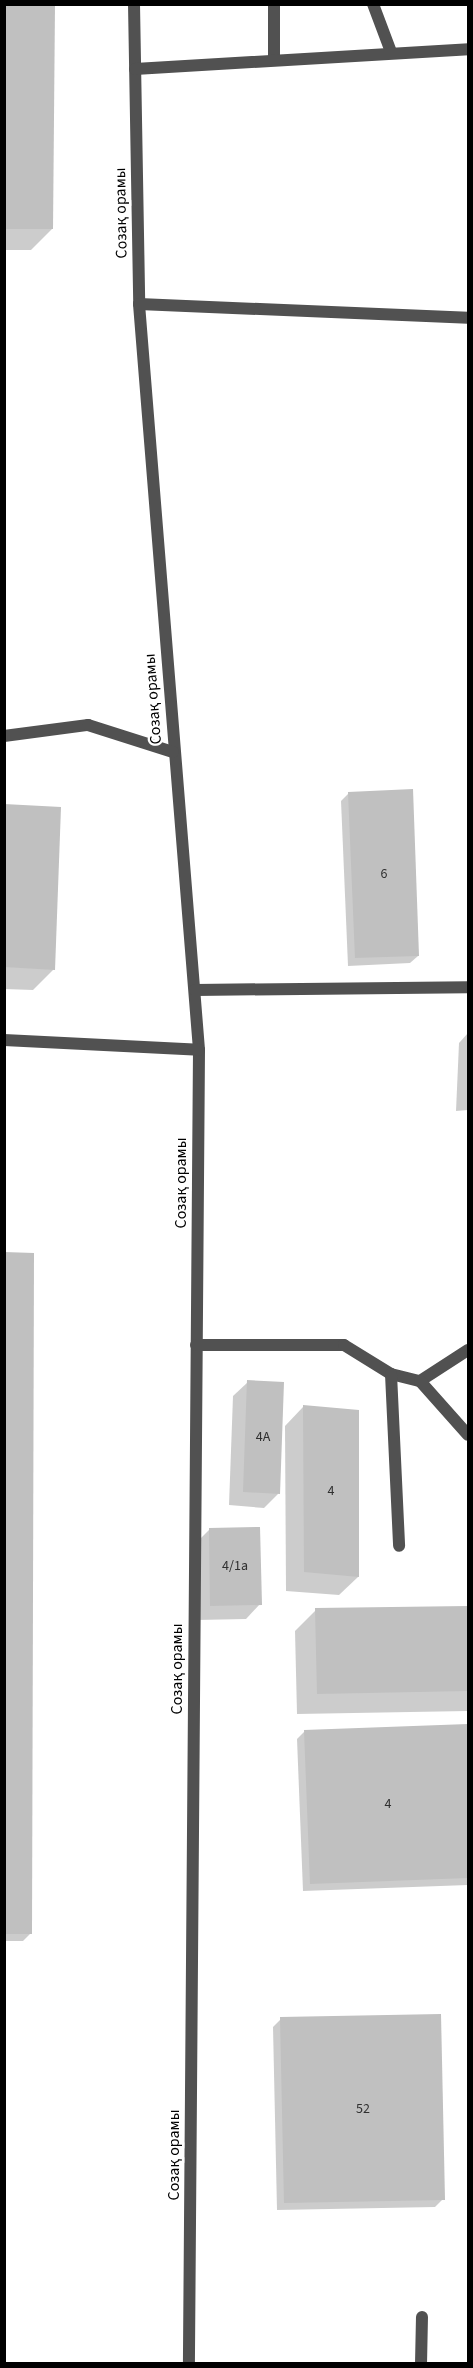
<!DOCTYPE html>
<meta charset="utf-8">
<style>
body{margin:0}
#map{position:relative;width:473px;height:2368px;overflow:hidden;background:#fff;font-family:"Source Sans 3",sans-serif}
div>[style]{position:absolute}
[style*='--x']{left:calc(var(--x)*1px);top:calc(var(--y)*1px);width:calc(var(--w)*1px);rotate:calc(var(--a)*1deg)}
.shadow>*{inset:0;background:#0003}
.building>*{inset:0;background:#c0c0c0}
.lane>*{height:12px;margin:-6px;padding:0 6px;transform-origin:6px;border-radius:6px;background:#515151}
span{translate:-50% -50%;white-space:nowrap;text-align:center;line-height:1.15;-webkit-text-stroke:4.5px #fff;paint-order:stroke}
.number-label{font-size:14px;color:#303030}
.number-label span{-webkit-text-stroke-width:0}
.street-label{font-size:16px;color:#000}
.frame{position:absolute;inset:0;border:6px solid #000;pointer-events:none}
</style>
<div id="map">
<div class="shadow">
<div style="clip-path:polygon(4px 4px,52px 229px,31px 250px,4px 250px)"></div>
<div style="clip-path:polygon(349px 793px,418px 956px,410px 963px,348px 966px,341px 801px)"></div>
<div style="clip-path:polygon(4px 806px,54px 969px,33px 990px,4px 989px)"></div>
<div style="clip-path:polygon(468px 1033px,468px 1110px,456px 1111px,459px 1043px)"></div>
<div style="clip-path:polygon(4px 1254px,31px 1933px,23px 1941px,4px 1941px)"></div>
<div style="clip-path:polygon(248px 1382px,278px 1494px,264px 1508px,229px 1505px,233px 1396px)"></div>
<div style="clip-path:polygon(303px 1407px,358px 1577px,339px 1595px,286px 1591px,285px 1426px)"></div>
<div style="clip-path:polygon(210px 1529px,260px 1604px,246px 1619px,197px 1620px,195px 1544px)"></div>
<div style="clip-path:polygon(468px 1607px,468px 1711px,297px 1714px,295px 1631px,316px 1610px)"></div>
<div style="clip-path:polygon(468px 1725px,468px 1885px,303px 1891px,297px 1739px,304px 1732px)"></div>
<div style="clip-path:polygon(281px 2019px,443px 2199px,435px 2207px,277px 2210px,273px 2027px)"></div>
</div>
<div class="building">
<div style="clip-path:polygon(4px 4px,55px 4px,53px 229px,4px 229px)"></div>
<div style="clip-path:polygon(413px 789px,419px 956px,355px 958px,348px 792px)"></div>
<div style="clip-path:polygon(4px 804px,61px 807px,55px 970px,4px 967px)"></div>
<div style="clip-path:polygon(4px 1252px,34px 1253px,32px 1934px,4px 1934px)"></div>
<div style="clip-path:polygon(247px 1380px,284px 1382px,280px 1494px,243px 1492px)"></div>
<div style="clip-path:polygon(303px 1405px,359px 1410px,359px 1577px,304px 1572px)"></div>
<div style="clip-path:polygon(260px 1527px,262px 1605px,210px 1606px,209px 1528px)"></div>
<div style="clip-path:polygon(468px 1606px,468px 1691px,317px 1694px,315px 1608px)"></div>
<div style="clip-path:polygon(468px 1724px,468px 1878px,310px 1884px,304px 1730px)"></div>
<div style="clip-path:polygon(441px 2014px,445px 2200px,284px 2203px,280px 2017px)"></div>
</div>
<div class="lane">
<div style="--x:134;--y:4;--w:300;--a:89"></div>
<div style="--x:139;--y:304;--w:748;--a:85.4"></div>
<div style="--x:199;--y:1050;--w:1314;--a:90.44"></div>
<div style="--x:274;--y:4;--w:56;--a:90"></div>
<div style="--x:373;--y:4;--w:51;--a:69.4"></div>
<div style="--x:135;--y:69;--w:334;--a:-3.4"></div>
<div style="--x:139;--y:304;--w:329;--a:2.4"></div>
<div style="--x:4;--y:736;--w:85;--a:-7.5"></div>
<div style="--x:88;--y:725;--w:89;--a:17.6"></div>
<div style="--x:195;--y:990;--w:273;--a:-0.6"></div>
<div style="--x:4;--y:1040;--w:195;--a:2.9"></div>
<div style="--x:196;--y:1345;--w:148;--a:0"></div>
<div style="--x:344;--y:1345;--w:55;--a:31.7"></div>
<div style="--x:391;--y:1374;--w:30;--a:14"></div>
<div style="--x:420;--y:1381;--w:57;--a:-32.9"></div>
<div style="--x:391;--y:1374;--w:172;--a:87.3"></div>
<div style="--x:420;--y:1381;--w:72;--a:48.4"></div>
<div style="--x:421;--y:2364;--w:47;--a:-88.8"></div>
</div>
<div class="number-label">
<span style="left:384px;top:874px">6</span>
<span style="left:263px;top:1437px">4А</span>
<span style="left:331px;top:1491px">4</span>
<span style="left:235px;top:1566px">4/1а</span>
<span style="left:388px;top:1804px">4</span>
<span style="left:363px;top:2109px">52</span>
</div>
<div class="street-label">
<span style="left:121px;top:213px;rotate:-91deg">Созақ орамы</span>
<span style="left:153px;top:699px;rotate:-94deg">Созақ орамы</span>
<span style="left:181px;top:1183px;rotate:-90deg">Созақ орамы</span>
<span style="left:177px;top:1669px;rotate:-90deg">Созақ орамы</span>
<span style="left:174px;top:2155px;rotate:-90deg">Созақ орамы</span>
</div>
<div class="frame"></div>
</div>
